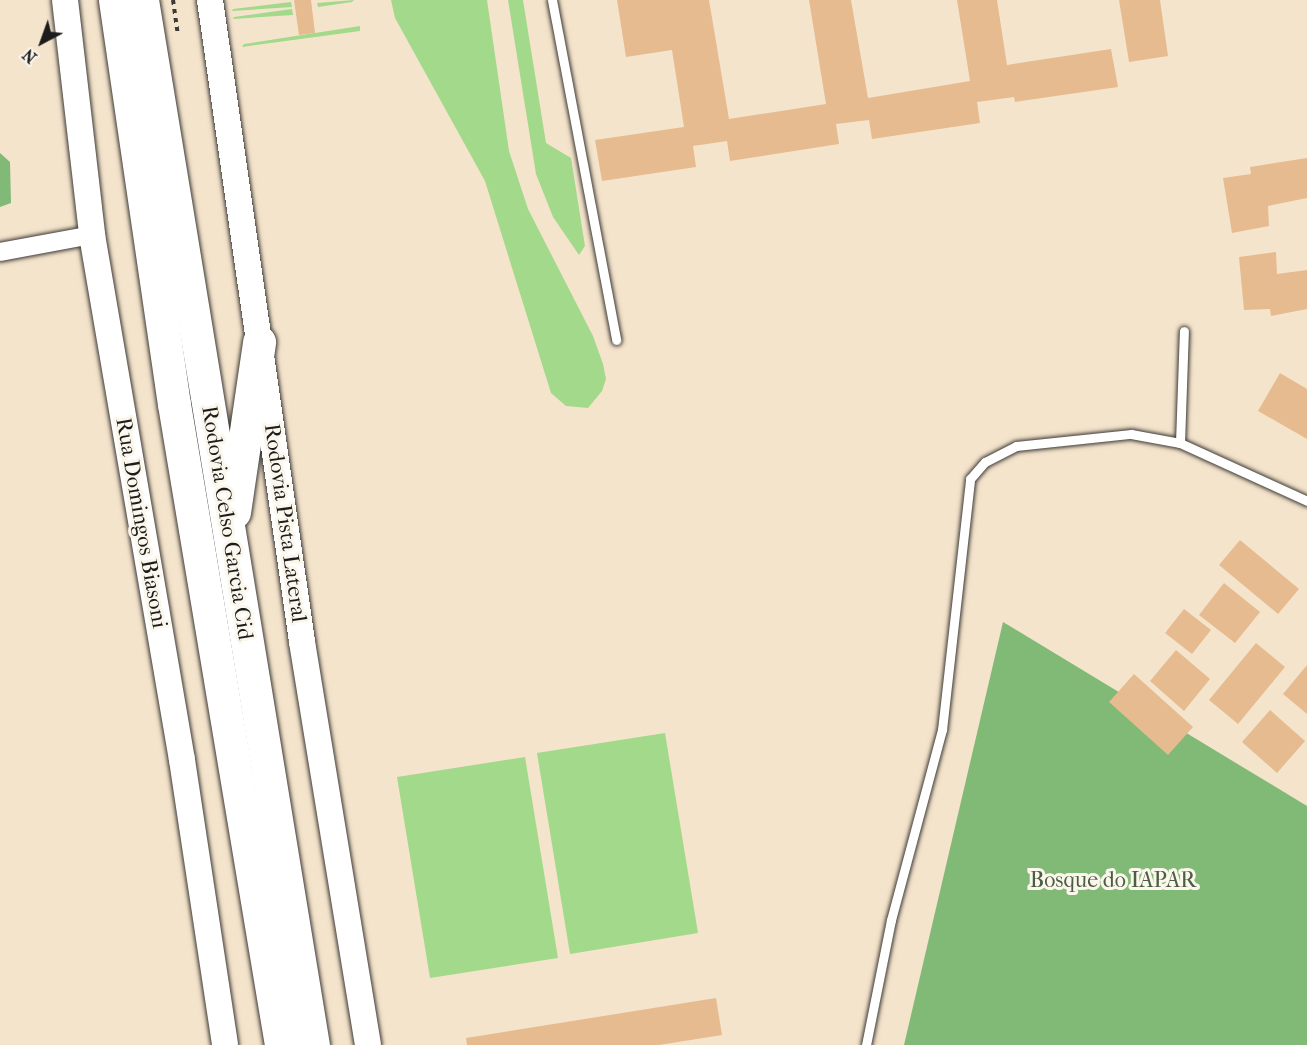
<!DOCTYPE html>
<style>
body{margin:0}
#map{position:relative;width:1307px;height:1045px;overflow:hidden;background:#f5e4cc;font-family:"IM FELL French Canon",serif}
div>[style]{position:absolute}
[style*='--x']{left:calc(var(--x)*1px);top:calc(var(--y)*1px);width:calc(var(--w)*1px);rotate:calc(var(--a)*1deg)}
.green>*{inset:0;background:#a2d98a}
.forest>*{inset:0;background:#81b976}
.building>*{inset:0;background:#e6bb90}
.path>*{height:4px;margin-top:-2px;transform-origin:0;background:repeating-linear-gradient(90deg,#3d3a36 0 4.5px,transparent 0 9px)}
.roads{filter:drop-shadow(0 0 2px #3d3a36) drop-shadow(0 0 2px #3d3a36)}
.lane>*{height:9px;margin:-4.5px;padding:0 4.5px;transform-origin:4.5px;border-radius:4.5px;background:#fff}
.street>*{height:18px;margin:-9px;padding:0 9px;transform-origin:9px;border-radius:9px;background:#fff}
.secondary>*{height:26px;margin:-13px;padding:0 13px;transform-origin:13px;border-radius:13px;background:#fff}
.highway>*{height:33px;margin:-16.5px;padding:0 16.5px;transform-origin:16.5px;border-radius:16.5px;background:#fff}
span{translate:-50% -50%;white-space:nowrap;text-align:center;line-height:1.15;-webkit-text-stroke:6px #fbf7ec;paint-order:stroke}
.street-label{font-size:22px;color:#1c1c1c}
.park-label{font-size:22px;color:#4b5e42}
.north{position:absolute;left:12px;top:12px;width:60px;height:60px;-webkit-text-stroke:4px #fbf7ec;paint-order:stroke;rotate:221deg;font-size:16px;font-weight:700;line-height:24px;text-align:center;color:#1c1c1c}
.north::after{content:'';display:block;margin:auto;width:21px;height:27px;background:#1c1c1c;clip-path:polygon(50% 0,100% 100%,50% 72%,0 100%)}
</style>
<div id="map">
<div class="green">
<div style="clip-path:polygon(354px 0,352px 2px,318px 7px,317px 3px)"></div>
<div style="clip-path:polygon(391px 0,487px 0,509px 151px,528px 209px,593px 336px,603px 364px,606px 379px,602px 391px,588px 408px,566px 406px,551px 393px,485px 181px,395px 18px)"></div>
<div style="clip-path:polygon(508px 0,523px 0,546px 143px,571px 158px,585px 246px,579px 255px,553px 217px,536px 174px)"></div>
<div style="clip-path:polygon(291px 2px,292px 7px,232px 11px,233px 9px)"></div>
<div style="clip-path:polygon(292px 9px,293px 15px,233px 19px,234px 17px)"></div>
<div style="clip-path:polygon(360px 26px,360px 31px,242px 47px,244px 44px)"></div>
<div style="clip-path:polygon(665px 733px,698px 933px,570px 954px,537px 753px)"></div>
<div style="clip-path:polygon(525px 757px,558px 958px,430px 978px,397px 777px)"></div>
</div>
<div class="forest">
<div style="clip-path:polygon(0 153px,10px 162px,11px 203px,0 207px)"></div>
<div style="clip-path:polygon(1003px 622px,1307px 806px,1307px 1045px,904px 1045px)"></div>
</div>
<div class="building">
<div style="clip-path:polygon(294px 0,311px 0,315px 33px,299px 35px)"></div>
<div style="clip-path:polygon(617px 0,709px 0,729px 119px,826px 104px,809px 0,851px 0,868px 98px,970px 81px,957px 0,997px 0,1007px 65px,1111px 49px,1118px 87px,1015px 102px,1014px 97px,977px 102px,980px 123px,872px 139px,869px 120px,836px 124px,839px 144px,730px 161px,727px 141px,693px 146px,696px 167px,602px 181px,595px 140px,684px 127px,672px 50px,626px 57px)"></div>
<div style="clip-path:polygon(1119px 0,1160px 0,1168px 56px,1129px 62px)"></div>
<div style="clip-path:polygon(1307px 158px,1307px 198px,1268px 206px,1269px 226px,1232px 233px,1223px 178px,1251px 174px,1250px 167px)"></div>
<div style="clip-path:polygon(1276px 252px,1277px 274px,1307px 270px,1307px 309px,1271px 316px,1270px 309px,1244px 310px,1239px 257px)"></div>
<div style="clip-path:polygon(1280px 373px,1307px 389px,1307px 439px,1258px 411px)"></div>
<div style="clip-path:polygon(1240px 540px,1299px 589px,1278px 614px,1219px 565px)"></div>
<div style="clip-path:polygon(1224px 583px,1260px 612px,1235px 643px,1199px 615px)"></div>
<div style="clip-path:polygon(1184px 609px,1211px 630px,1192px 654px,1165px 633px)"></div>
<div style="clip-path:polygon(1256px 643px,1285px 667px,1238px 724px,1209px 700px)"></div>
<div style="clip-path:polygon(1176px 650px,1210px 679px,1184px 711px,1150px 681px)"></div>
<div style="clip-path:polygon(1307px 665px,1307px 714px,1283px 694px)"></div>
<div style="clip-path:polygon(1134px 674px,1193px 727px,1168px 755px,1109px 702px)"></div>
<div style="clip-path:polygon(1270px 710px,1305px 741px,1277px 773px,1242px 742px)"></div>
<div style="clip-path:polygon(716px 998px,722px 1035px,659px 1045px,467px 1045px,466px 1038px)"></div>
</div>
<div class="path">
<div style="--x:173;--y:0;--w:35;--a:82"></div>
</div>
<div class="roads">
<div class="lane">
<div style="--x:552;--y:0;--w:346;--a:79.3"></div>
<div style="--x:1180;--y:443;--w:112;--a:-88"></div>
<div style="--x:866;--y:1045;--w:127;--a:-78.7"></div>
<div style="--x:891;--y:920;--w:197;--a:-75"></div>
<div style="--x:942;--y:730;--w:253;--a:-83.6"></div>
<div style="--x:970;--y:479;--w:23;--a:-49"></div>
<div style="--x:985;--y:462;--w:35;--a:-27"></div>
<div style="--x:1016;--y:446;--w:116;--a:-6"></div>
<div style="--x:1131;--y:434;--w:50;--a:10.4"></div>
<div style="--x:1180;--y:443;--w:140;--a:24.5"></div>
</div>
<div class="street">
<div style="--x:0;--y:252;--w:94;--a:-10.5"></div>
</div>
<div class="secondary">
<div style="--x:65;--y:0;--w:237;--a:83.4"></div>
<div style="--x:92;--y:235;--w:533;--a:80.27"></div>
<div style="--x:182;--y:760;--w:288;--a:81.4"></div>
<div style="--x:210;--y:0;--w:649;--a:81.84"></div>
<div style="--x:302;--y:642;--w:408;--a:80.7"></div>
</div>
<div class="highway">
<div style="--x:115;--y:0;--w:408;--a:81.7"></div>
<div style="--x:174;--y:404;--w:650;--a:80.52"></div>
<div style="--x:142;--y:0;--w:1059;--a:80.71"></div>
<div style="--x:234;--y:512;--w:172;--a:-81.6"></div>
</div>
</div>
<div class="street-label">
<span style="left:141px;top:523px;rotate:80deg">Rua Domingos Biasoni</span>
<span style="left:227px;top:523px;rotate:81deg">Rodovia Celso Garcia Cid</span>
<span style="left:285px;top:523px;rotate:82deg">Rodovia Pista Lateral</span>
</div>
<div class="park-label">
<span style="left:1113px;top:881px">Bosque do IAPAR</span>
</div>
<div class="north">N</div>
</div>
